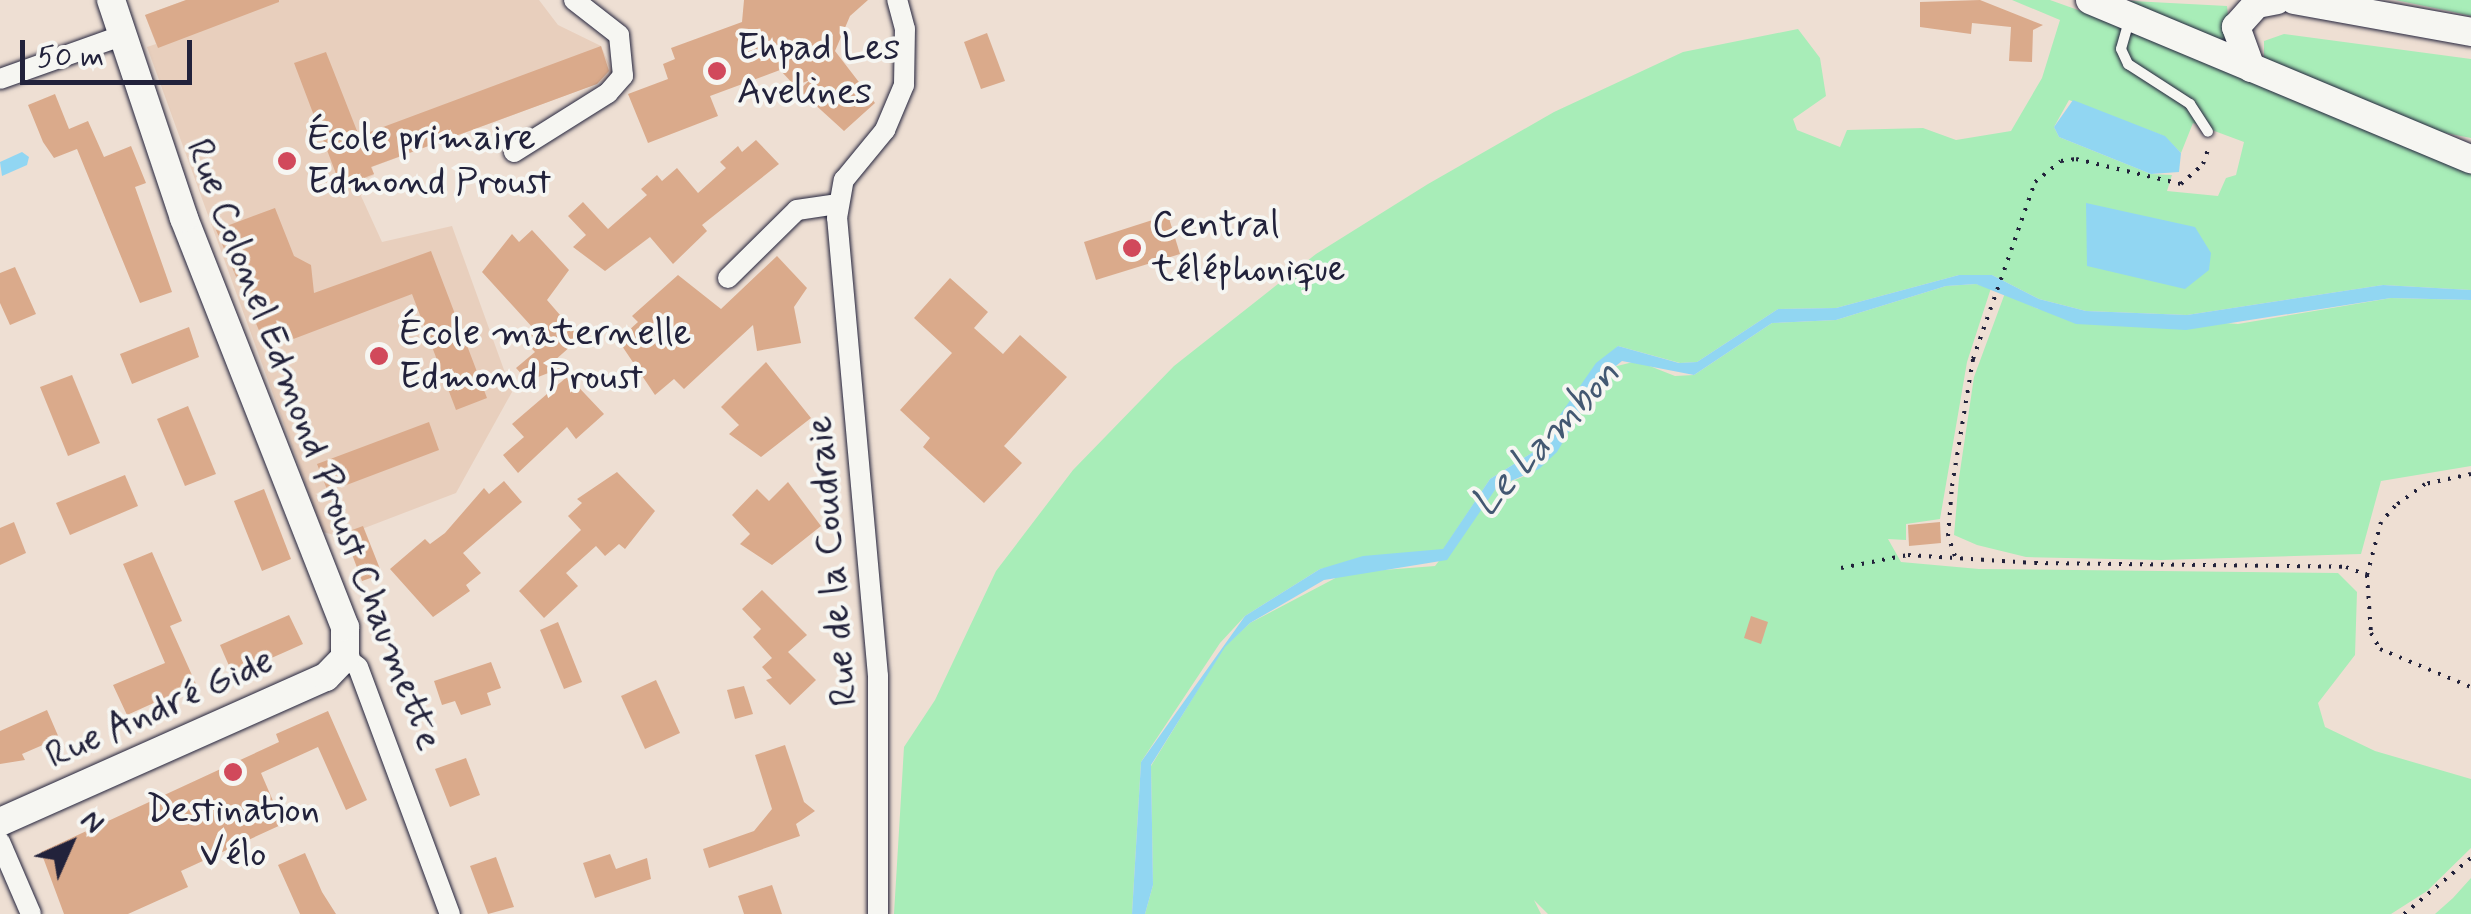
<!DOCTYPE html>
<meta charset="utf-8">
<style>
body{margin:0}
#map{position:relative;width:2471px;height:914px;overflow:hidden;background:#eedfd3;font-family:Mynerve,sans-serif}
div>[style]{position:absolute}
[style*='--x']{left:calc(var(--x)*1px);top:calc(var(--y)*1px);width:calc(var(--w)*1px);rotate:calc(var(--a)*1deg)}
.built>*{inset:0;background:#e8cfbd}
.green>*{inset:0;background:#a8edb8}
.water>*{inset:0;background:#91d6f2}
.building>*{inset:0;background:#daaa8b}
.path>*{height:4px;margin-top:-2px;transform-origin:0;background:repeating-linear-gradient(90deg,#22223b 0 2.5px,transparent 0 10.5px)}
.roads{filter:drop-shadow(0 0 2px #22223b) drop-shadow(0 0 2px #22223b)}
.lane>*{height:10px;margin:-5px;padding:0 5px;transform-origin:5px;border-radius:5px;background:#f6f6f2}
.street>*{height:20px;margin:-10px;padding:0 10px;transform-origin:10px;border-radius:10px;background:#f6f6f2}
.secondary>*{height:28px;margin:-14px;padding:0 14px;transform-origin:14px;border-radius:14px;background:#f6f6f2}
.dots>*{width:28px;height:28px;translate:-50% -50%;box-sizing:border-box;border:5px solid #f6f6f2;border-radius:50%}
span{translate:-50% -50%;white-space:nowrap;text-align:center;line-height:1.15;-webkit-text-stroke:8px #f6f6f2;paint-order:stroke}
.poi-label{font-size:38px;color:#22223b}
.left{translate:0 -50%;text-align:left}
.street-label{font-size:38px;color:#22223b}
.water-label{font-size:40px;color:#435872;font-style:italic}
.north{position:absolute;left:20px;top:794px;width:100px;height:100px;-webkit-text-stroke:8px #f6f6f2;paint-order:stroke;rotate:45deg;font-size:28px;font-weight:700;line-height:40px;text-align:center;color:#22223b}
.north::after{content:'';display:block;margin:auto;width:35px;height:45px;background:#22223b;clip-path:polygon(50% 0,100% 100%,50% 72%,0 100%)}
.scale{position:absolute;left:20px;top:40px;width:172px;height:45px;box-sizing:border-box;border:5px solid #22223b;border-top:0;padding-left:12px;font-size:30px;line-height:35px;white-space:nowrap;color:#22223b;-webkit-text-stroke:8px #f6f6f2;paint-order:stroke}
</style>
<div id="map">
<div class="built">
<div style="clip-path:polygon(186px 0,539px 0,558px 25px,601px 46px,615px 77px,372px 167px,374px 175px,365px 179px,361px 196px,382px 242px,452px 226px,512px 392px,456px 493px,341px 537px,323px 532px,147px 47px,156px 44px,145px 15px)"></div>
</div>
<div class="green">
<div style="clip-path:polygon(evenodd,2012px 0,2050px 0,2134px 30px,2471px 174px,2471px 290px,2383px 285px,2187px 315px,2086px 311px,2039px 299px,1992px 275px,1959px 275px,1836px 308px,1778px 309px,1697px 362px,1680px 363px,1618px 346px,1535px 451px,1490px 479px,1443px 550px,1320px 569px,1245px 616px,1220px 643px,1141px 762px,1132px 914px,894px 914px,904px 747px,935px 700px,996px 571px,1073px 470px,1174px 366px,1316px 254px,1428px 184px,1554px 112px,1683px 52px,1798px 29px,1820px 58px,1826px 96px,1793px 119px,1797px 130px,1840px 147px,1847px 130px,1923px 128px,1956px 140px,2011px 131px,2042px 78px,2060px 20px,2012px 0,2069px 100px,2164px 136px,2181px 153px,2193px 123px,2244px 142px,2236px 175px,2226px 178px,2218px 196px,2167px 191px,2172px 175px,2151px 174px,2059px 137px,2054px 127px,2069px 100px)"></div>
<div style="clip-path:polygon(2113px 0,2227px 6px,2232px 53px)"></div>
<div style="clip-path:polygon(2395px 0,2471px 0,2471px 16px,2449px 11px)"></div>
<div style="clip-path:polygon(2284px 34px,2471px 59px,2471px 138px,2435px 131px,2264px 59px,2264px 41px)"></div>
<div style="clip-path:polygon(1976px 284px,1991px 288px,1967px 362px,1940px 519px,1906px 524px,1906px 540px,1888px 539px,1901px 562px,1979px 569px,2338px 573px,2357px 592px,2355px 655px,2318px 703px,2325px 727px,2375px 751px,2471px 779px,2471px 848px,2427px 891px,2391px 914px,1548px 914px,1534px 900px,1541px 914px,1145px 914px,1153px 885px,1151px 766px,1224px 647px,1250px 623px,1345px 573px,1435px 566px,1497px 487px,1525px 476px,1609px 368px,1637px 361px,1675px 376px,1694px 375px,1772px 323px,1836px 320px,1946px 286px)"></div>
<div style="clip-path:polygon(2005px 293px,2038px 309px,2238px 324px,2391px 298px,2471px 300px,2471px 466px,2381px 481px,2361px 554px,2161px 560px,2026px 557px,1977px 545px,1954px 535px,1959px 478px,1974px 377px)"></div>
<div style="clip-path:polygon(2471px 878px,2471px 914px,2435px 914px,2453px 898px)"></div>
</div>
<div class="water">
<div style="clip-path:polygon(2073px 100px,2165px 136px,2181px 153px,2179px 172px,2151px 174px,2059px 137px,2054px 127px)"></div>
<div style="clip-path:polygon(22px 152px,29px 157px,27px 165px,2px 176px,0 162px)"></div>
<div style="clip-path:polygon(2086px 203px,2195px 227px,2211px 253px,2209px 270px,2185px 289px,2087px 266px)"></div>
<div style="clip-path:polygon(1959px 275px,1992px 275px,2039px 299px,2086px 311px,2187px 315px,2383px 285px,2471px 290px,2471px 300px,2391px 298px,2186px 330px,2076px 324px,1976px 284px,1946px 286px,1836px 320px,1772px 323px,1694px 375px,1622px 361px,1601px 378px,1557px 452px,1539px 469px,1497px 487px,1447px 560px,1324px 580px,1250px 623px,1225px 647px,1151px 765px,1153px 885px,1145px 914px,1132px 914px,1141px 762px,1245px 616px,1320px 569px,1363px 556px,1443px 549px,1490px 479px,1535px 451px,1596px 363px,1618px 346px,1679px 363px,1697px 362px,1778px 309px,1836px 308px)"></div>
</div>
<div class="building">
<div style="clip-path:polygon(186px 0,279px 0,279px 2px,158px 48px,145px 15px)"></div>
<div style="clip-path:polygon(744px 0,868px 0,850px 16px,835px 51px,875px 103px,844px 131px,799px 90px,810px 80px,795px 86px,780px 70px,710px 96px,718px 116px,648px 143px,628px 94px,668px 79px,663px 64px,675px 59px,671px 48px,742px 22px)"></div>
<div style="clip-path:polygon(1980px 0,2043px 25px,2033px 30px,2032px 62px,2009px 61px,2011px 27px,1972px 23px,1971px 34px,1920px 27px,1920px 2px)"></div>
<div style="clip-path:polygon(987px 33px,1005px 81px,981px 89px,964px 42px)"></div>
<div style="clip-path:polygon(601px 46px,609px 71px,597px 84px,371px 167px,374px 174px,341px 187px,294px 63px,326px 52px,359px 136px)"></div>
<div style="clip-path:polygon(55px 94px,69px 129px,88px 121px,104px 157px,131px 146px,146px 183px,135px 187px,172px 292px,140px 303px,77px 149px,54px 158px,43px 142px,28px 105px)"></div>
<div style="clip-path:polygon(756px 140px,779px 164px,702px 225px,707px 231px,673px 264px,650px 237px,605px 271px,573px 247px,586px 235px,568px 216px,583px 202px,608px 229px,647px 195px,641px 189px,657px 175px,662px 181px,677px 168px,698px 193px,726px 168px,720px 162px,738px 146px,742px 152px)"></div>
<div style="clip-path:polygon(275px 208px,294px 256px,311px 265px,314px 293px,431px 251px,487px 398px,456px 410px,412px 294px,267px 349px,216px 230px)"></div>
<div style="clip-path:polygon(1168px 215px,1180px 254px,1096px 280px,1084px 242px)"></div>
<div style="clip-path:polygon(532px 230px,569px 270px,547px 300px,580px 338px,554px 361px,561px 368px,528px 381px,516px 368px,535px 352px,522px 338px,533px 328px,482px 272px,512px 234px,519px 242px)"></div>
<div style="clip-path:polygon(777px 256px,807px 288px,794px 307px,801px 343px,757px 351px,753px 325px,684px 389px,674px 379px,655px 395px,618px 340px,638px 322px,632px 316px,678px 275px,721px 309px)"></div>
<div style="clip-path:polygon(15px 267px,36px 314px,10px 325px,0 303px,0 273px)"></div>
<div style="clip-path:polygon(950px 278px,988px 312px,974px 328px,1003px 354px,1020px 335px,1067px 377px,1004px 446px,1022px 463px,984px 503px,923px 447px,930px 438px,900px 410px,952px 353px,914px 318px)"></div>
<div style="clip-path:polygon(189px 327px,199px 357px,132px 384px,120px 354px)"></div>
<div style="clip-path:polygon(766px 362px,811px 418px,761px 457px,729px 434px,739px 425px,721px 407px)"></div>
<div style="clip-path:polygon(72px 375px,100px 443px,68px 456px,40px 387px)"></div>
<div style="clip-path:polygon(568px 376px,604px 414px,576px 439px,567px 427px,518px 473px,503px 455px,524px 437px,512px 424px)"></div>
<div style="clip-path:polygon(188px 406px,216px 474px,185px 486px,157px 419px)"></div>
<div style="clip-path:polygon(429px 422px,439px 450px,328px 492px,317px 464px)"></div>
<div style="clip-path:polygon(617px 472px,655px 511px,625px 549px,619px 544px,605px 556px,596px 546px,566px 573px,578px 586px,544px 618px,519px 591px,581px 530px,568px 516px,582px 503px,577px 499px)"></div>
<div style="clip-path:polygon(125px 475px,138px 506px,70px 535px,56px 503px)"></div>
<div style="clip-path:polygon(504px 481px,522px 502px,463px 553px,481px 573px,466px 585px,470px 591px,433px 617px,390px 569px,425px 539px,430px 544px,445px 533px,484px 488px,489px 494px)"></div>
<div style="clip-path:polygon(788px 482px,821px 526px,772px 565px,740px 544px,750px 534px,732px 515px,757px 489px,769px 501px)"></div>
<div style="clip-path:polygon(264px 489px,291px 559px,262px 571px,234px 501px)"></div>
<div style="clip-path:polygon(14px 522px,26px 553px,0 565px,0 528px)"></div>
<div style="clip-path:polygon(1940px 522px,1941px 543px,1909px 546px,1908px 525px)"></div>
<div style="clip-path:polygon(363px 526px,382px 574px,362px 581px,344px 533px)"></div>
<div style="clip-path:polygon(152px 552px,182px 621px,170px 626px,196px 684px,127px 715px,113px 685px,165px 663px,123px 564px)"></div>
<div style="clip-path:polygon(762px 590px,807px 635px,788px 652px,816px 680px,790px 705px,766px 680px,772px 678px,762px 667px,772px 658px,753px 637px,761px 629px,742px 609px)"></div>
<div style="clip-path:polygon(289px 615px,303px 644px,233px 675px,220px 645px)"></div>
<div style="clip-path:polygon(1751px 616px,1768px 622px,1761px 644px,1744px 638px)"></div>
<div style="clip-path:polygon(558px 622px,582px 682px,564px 689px,540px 630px)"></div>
<div style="clip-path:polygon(491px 662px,501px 688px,487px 693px,491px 705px,461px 715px,455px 701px,442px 705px,434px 681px)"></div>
<div style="clip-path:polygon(656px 680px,680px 733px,645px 749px,621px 696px)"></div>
<div style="clip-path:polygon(744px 686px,753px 714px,735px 719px,727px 690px)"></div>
<div style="clip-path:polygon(47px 710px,59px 738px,22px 754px,25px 760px,0 764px,0 731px)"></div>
<div style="clip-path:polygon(328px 711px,367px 800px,346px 810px,318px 747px,261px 773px,283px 824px,181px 871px,188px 887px,128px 914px,64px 914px,41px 852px,279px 742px,276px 734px)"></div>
<div style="clip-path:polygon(785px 745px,804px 802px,815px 811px,796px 824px,800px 836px,709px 868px,703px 849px,754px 831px,772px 809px,755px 755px)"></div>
<div style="clip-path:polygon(466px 758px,480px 795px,450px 807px,435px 769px)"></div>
<div style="clip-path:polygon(305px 853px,322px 892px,336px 914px,300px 914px,278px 865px)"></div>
<div style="clip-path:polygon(610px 854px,616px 869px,647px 858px,651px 879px,595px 898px,583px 863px)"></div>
<div style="clip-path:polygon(496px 857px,514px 907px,488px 914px,470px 866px)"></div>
<div style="clip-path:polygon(772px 885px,782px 914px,744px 914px,738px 896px)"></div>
</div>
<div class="path">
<div style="--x:2471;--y:474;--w:47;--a:167.7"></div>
<div style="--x:2425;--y:484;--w:37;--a:144"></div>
<div style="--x:2395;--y:506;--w:21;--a:131"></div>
<div style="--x:2381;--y:522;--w:55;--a:104.8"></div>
<div style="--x:2367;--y:575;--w:58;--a:86.1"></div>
<div style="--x:2371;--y:633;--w:18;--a:61"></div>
<div style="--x:2380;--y:649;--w:99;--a:22.7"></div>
<div style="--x:1955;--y:556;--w:21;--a:-109"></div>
<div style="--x:1948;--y:536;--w:50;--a:-85.4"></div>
<div style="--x:1952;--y:486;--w:129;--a:-80.6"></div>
<div style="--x:1973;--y:359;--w:188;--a:-70.7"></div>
<div style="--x:2035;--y:182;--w:33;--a:-39"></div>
<div style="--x:2061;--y:161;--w:15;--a:-8"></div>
<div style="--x:2076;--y:159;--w:108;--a:13.4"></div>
<div style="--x:2181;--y:184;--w:30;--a:-42"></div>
<div style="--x:2203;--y:164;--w:18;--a:-71"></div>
<div style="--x:1841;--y:568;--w:68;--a:-11"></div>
<div style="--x:1908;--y:555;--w:127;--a:3.6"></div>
<div style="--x:2035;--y:563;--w:311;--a:0.7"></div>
<div style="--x:2346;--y:567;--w:22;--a:21"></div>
<div style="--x:2404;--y:914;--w:87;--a:-39.9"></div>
</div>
<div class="roads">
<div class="lane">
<div style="--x:2129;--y:21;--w:29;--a:106"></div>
<div style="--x:2121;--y:49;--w:17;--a:65"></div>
<div style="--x:2128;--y:64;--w:74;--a:32.8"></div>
<div style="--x:2190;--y:104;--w:33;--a:57"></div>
</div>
<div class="street">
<div style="--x:0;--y:79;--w:128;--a:-19.6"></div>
<div style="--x:514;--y:152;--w:111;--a:-32.1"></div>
<div style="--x:608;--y:93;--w:23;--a:-49"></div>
<div style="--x:623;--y:76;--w:41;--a:-95.6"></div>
<div style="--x:619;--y:35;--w:57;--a:-142.1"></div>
<div style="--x:728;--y:278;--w:97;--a:-44.6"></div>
<div style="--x:797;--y:210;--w:40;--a:-8.5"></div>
<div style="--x:345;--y:657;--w:16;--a:38"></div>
<div style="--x:358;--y:667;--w:264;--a:69.6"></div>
<div style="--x:0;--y:842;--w:78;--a:66.7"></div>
<div style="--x:878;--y:914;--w:238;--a:-90"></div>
<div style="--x:878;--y:676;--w:460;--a:-95.1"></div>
<div style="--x:837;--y:218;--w:39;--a:-80"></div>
<div style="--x:844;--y:180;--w:65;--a:-50.6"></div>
<div style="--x:885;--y:130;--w:49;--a:-67.1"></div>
<div style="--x:904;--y:85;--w:56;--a:-89"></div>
<div style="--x:905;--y:29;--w:30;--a:-105"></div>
</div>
<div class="secondary">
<div style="--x:2090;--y:0;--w:413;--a:22.7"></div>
<div style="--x:2294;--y:0;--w:180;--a:10.2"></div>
<div style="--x:2251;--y:68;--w:44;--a:-110.1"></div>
<div style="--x:2236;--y:27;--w:31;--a:-48"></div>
<div style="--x:2257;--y:4;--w:20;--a:-11"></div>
<div style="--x:0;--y:822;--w:357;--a:-24"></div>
<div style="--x:326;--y:677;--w:28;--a:-46"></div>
<div style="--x:345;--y:657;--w:30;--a:-90"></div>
<div style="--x:345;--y:627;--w:440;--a:-111.5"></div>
<div style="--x:184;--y:218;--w:230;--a:-108.5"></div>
</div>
</div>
<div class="dots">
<div style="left:717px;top:71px;background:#d1495b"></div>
<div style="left:287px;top:161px;background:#d1495b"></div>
<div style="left:1132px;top:248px;background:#d1495b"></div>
<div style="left:379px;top:356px;background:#d1495b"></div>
<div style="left:233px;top:772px;background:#d1495b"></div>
</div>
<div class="poi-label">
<span class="left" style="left:737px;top:71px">Ehpad Les<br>Avelines</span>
<span class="left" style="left:307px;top:161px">École primaire<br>Edmond Proust</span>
<span class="left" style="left:1152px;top:248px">Central<br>téléphonique</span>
<span class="left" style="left:399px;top:356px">École maternelle<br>Edmond Proust</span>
<span style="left:233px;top:833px">Destination<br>Vélo</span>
</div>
<div class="street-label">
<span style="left:313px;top:445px;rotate:69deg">Rue Colonel Edmond Proust Chaumette</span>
<span style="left:833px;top:561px;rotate:-95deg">Rue de la Coudraie</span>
<span style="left:160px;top:709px;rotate:-24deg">Rue André Gide</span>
</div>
<div class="water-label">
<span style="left:1546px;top:439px;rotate:-47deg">Le Lambon</span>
</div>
<div class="north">N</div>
<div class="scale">50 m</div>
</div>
